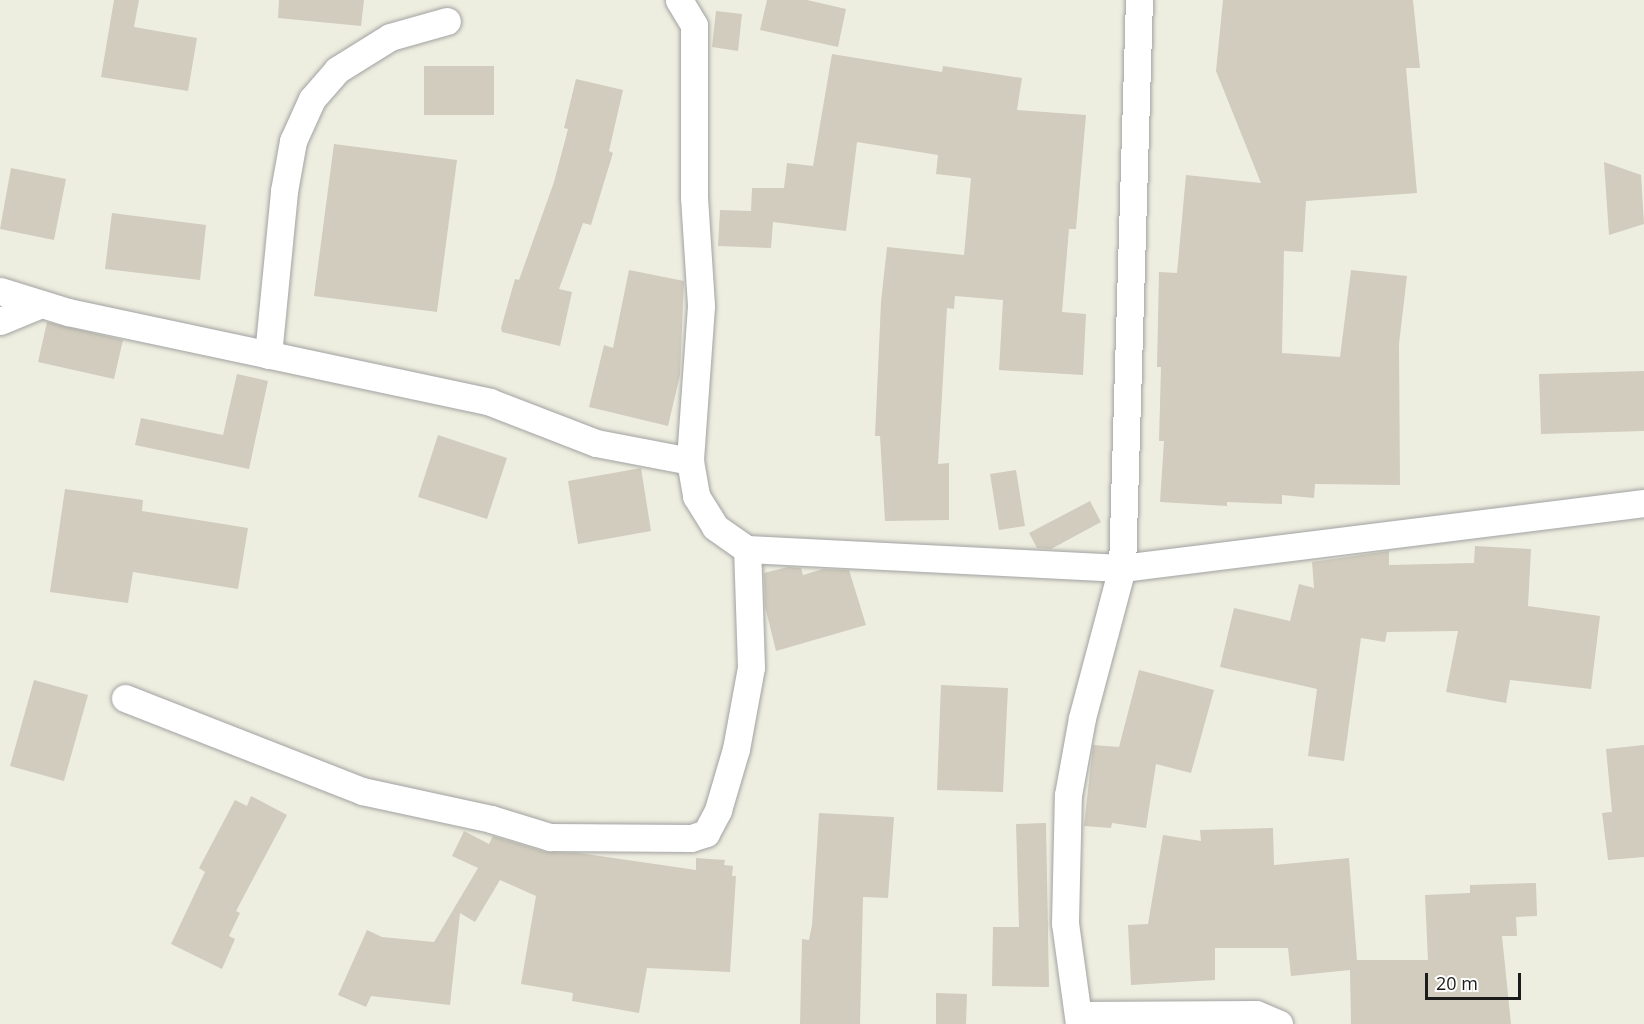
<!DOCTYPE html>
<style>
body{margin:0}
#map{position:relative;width:1644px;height:1024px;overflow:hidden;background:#eeeee0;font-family:"Open Sans",sans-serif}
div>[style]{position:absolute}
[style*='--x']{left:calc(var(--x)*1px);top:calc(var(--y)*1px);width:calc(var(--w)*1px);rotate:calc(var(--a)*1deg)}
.building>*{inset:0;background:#d1ccbd}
.roads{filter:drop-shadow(0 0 2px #a2a2a2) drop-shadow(0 0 2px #a2a2a2)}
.street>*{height:27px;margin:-13.5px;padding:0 13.5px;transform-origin:13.5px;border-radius:13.5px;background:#fff}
span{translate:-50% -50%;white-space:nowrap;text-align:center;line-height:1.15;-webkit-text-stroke:6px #fff;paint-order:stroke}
.scale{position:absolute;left:1425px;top:973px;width:96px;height:27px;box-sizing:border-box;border:3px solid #1b1b1b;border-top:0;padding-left:8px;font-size:18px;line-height:21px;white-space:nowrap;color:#1b1b1b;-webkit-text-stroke:4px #fff;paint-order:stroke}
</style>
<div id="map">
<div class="building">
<div style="clip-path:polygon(114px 0,139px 0,134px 27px,197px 38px,188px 91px,101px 77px)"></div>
<div style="clip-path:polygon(279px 0,364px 0,361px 26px,278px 18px)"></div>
<div style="clip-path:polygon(767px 0,807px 0,846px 9px,838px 47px,760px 30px)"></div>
<div style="clip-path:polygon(1223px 0,1413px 0,1420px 68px,1406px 68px,1417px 193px,1306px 201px,1303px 252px,1284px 251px,1282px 353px,1340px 357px,1351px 270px,1407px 276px,1399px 344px,1400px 485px,1315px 484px,1314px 498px,1282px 495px,1282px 504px,1227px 502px,1227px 506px,1160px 502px,1164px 441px,1159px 441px,1161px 367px,1157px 367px,1159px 272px,1177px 273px,1186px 175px,1261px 183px,1216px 71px)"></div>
<div style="clip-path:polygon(716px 11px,742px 14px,738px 51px,712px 47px)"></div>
<div style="clip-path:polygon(832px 54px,942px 72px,943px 66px,1022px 78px,1017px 110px,1086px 115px,1076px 229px,1069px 229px,1062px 312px,1086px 314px,1083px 375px,999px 370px,1003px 300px,955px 296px,954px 309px,947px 308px,938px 464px,949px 463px,949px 520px,885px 521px,880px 436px,875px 436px,881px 302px,887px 247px,964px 255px,971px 178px,936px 174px,938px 155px,857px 142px,846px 231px,773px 222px,771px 248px,718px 246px,720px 210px,751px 211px,752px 188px,784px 188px,787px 163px,813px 166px)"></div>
<div style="clip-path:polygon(424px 66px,494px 66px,494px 115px,424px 115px)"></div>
<div style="clip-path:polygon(576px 79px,623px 90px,609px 151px,613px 153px,591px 225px,583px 223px,559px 289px,572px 292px,560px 346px,502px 332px,501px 328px,515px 279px,519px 280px,554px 182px,568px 129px,564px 128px)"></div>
<div style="clip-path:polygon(334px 144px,457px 160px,437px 312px,314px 296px)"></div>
<div style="clip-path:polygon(1604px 162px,1641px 175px,1644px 224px,1609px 235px)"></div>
<div style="clip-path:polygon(11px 168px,66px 179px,54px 240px,0 229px)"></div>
<div style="clip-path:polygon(112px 213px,206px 225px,200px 280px,105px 269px)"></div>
<div style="clip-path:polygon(629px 270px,684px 281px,680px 375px,668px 426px,589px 407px,604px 345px,613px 348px)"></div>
<div style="clip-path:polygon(47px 322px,123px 340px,114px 379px,38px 362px)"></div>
<div style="clip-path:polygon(1644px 371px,1644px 431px,1541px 434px,1539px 374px)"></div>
<div style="clip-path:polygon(237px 374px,268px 381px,249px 469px,135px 445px,141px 418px,223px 435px)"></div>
<div style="clip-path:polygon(438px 435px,507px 458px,487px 519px,418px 497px)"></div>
<div style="clip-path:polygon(641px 468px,651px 531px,578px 544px,568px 481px)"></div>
<div style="clip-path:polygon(1016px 470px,1025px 526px,999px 530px,990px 474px)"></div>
<div style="clip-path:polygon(65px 489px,143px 500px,142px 511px,248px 528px,238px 589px,133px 572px,128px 603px,50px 592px)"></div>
<div style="clip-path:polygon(1090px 501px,1101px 522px,1051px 549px,1037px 548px,1029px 533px)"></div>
<div style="clip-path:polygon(1475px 546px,1531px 549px,1528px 606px,1600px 616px,1591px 689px,1510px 680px,1506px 703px,1446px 692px,1458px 631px,1387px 632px,1385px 642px,1361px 638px,1344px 761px,1308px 756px,1317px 689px,1220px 667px,1234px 608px,1290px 621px,1299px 584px,1314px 588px,1312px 562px,1389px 551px,1389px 565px,1474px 563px)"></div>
<div style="clip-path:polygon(788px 567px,801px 568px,803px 575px,823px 569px,849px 570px,866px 625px,776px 651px,765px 606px,764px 573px)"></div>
<div style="clip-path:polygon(1139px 670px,1214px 690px,1191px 773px,1156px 764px,1146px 828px,1112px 823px,1111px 828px,1084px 826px,1093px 745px,1119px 747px)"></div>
<div style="clip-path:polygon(34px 680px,88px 695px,64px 781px,10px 766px)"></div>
<div style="clip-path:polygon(941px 685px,1008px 688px,1003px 792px,937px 790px)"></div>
<div style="clip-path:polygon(1644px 745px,1644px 857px,1608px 860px,1602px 813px,1612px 812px,1606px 749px)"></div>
<div style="clip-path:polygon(251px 796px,287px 815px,236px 911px,240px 913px,229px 936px,235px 939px,222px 969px,171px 944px,205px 872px,199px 868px,235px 800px,247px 806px)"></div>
<div style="clip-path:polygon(819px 813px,894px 817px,888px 898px,863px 897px,860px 1024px,800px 1024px,802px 939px,809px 940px,812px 925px)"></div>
<div style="clip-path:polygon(1046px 823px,1049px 987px,992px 986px,993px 927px,1019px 927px,1016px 824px)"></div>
<div style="clip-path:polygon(1273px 828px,1274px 865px,1349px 858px,1357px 960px,1428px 960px,1425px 895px,1470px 893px,1470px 885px,1536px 883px,1537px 916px,1516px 917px,1517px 936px,1502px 936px,1511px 1024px,1351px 1024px,1350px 970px,1291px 976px,1288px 948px,1215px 948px,1215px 980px,1131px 985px,1128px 925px,1148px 924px,1163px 835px,1201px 841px,1200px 830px)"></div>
<div style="clip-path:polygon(464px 831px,489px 844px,493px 836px,546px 852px,579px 853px,696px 870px,696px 858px,725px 860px,724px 865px,733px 866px,732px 876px,736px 876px,730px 972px,647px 968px,639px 1013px,572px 1001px,573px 993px,521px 984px,536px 896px,500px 880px,475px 922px,460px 913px,450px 1005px,371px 996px,366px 1007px,338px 995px,367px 930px,382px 937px,434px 942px,478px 868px,452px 856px)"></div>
<div style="clip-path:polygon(936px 993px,967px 994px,966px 1024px,936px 1024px)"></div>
</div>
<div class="roads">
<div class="street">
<div style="--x:679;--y:0;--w:29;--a:59"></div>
<div style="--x:694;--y:25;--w:172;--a:90"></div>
<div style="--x:694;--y:197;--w:109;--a:86.3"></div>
<div style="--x:701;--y:306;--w:155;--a:94.1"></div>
<div style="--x:690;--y:461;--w:36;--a:80"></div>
<div style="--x:696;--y:496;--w:36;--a:58"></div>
<div style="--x:715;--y:527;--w:39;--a:35"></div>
<div style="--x:747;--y:549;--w:375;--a:2.9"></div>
<div style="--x:1122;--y:568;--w:526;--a:-7.1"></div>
<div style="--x:0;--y:291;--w:71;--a:17.2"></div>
<div style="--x:68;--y:312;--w:431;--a:12"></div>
<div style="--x:490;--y:402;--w:114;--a:21.1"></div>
<div style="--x:596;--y:443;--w:96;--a:10.8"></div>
<div style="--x:0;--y:321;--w:44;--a:-22.5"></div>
<div style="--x:268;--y:355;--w:165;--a:-84.4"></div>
<div style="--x:284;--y:191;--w:51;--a:-79.8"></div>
<div style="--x:293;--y:141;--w:46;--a:-65.7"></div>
<div style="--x:312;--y:99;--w:38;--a:-49"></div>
<div style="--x:337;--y:70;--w:62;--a:-31.9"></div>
<div style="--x:390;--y:37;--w:59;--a:-15.7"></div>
<div style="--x:125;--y:698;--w:255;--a:21.4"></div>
<div style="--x:362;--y:791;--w:132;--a:12.2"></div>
<div style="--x:491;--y:819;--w:62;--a:17"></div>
<div style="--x:550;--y:837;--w:141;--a:0.4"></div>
<div style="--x:691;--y:838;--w:16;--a:-18"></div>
<div style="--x:706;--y:833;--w:26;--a:-62"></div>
<div style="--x:718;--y:810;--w:64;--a:-73.6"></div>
<div style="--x:736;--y:749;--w:83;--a:-79.6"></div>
<div style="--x:751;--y:667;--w:118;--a:-91.9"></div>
<div style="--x:1079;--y:1015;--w:177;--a:-0.3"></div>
<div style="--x:1256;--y:1014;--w:25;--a:23"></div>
<div style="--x:1079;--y:1024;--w:102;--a:-97.9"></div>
<div style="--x:1065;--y:923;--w:128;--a:-88.7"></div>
<div style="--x:1068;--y:795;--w:78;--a:-79.7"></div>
<div style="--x:1082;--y:718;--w:155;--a:-75.1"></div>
<div style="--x:1122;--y:568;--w:568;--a:-88.29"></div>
</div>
</div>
<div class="scale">20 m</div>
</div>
